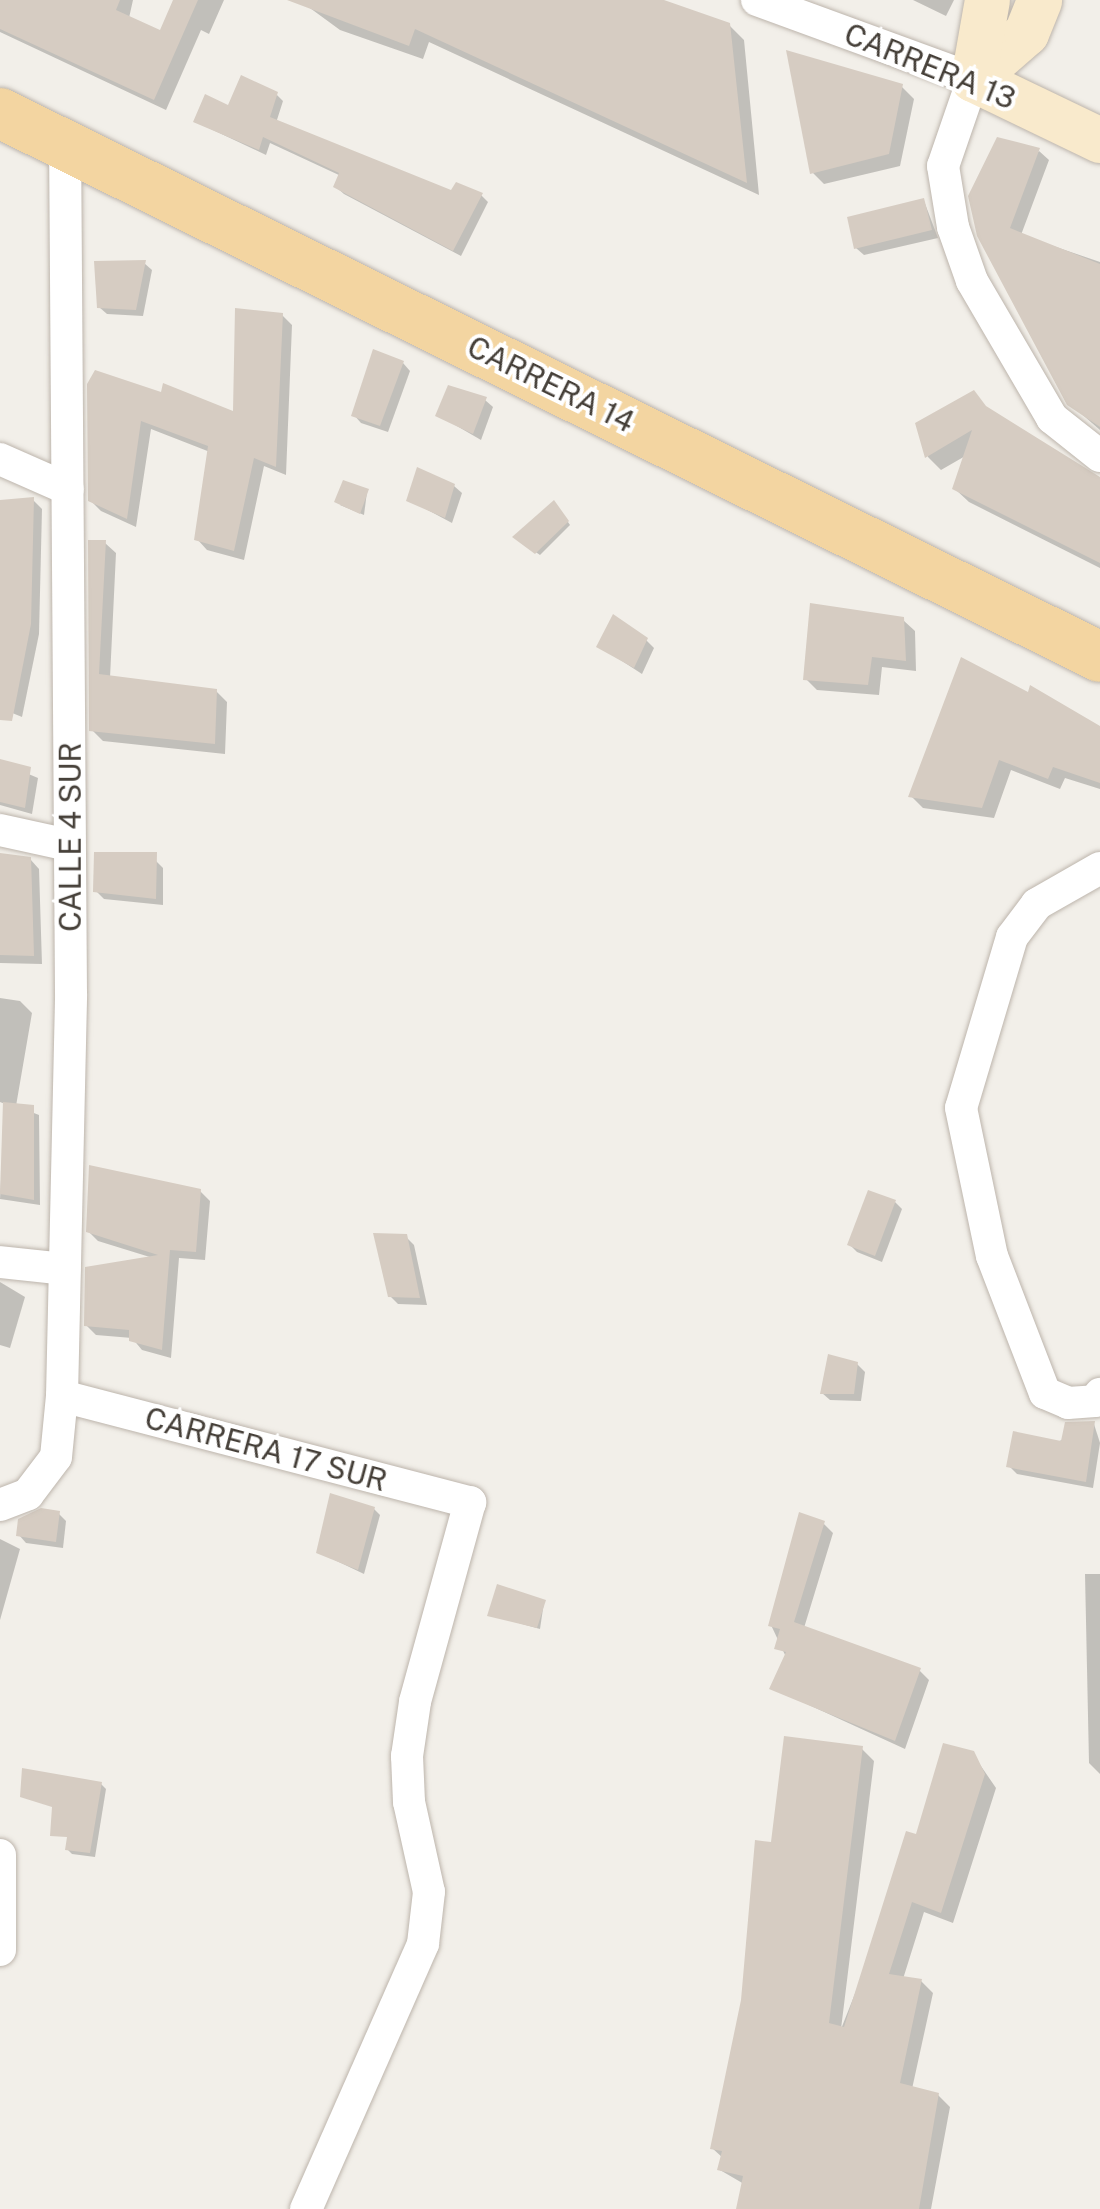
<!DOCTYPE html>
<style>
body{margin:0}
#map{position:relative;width:1100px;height:2209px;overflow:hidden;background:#f2efe9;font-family:"Public Sans",sans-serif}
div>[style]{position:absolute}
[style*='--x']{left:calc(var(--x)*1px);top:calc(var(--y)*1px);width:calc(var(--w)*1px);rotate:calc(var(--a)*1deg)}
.shadow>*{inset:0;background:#0003}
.building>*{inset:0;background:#d6ccc2}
.roads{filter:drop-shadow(0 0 2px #bdb5ac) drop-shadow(0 0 2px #bdb5ac)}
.street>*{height:32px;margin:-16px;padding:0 16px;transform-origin:16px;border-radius:16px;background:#fff}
.secondary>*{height:45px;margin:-22.5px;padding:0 22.5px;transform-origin:22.5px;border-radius:22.5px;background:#f9eacc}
.primary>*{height:50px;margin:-25px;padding:0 25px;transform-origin:25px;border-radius:25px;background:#f3d5a1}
span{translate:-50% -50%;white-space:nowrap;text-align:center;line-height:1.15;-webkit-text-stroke:8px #fff;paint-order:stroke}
.street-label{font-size:30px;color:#453f38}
</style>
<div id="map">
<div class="shadow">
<div style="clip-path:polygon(0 0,133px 0,129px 18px,162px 33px,175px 0,224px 0,209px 34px,201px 30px,166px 110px,0 32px)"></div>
<div style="clip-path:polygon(299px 0,653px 0,729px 25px,744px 40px,759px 195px,429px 42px,423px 59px,340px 30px)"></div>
<div style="clip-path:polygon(913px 0,954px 0,946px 16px)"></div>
<div style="clip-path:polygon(902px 87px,914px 99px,900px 166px,824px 184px,812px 172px)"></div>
<div style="clip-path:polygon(276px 94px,283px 101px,276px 123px,452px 193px,481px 195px,488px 202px,461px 256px,344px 194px,336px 187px,341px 176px,270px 143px,266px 155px,196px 122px)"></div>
<div style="clip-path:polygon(1039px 151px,1049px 160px,1021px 235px,1100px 262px,1100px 430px,1069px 403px,975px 221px)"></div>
<div style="clip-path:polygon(924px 201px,938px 238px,864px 255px,856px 248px)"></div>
<div style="clip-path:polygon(144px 263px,152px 270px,143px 316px,107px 314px,99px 307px)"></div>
<div style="clip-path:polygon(282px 315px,292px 325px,286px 475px,264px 466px,244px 560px,207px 550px,197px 539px,210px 452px,151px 429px,136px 527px,101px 511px,90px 500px,89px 384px,236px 415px)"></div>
<div style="clip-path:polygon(403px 363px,410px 371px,388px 432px,361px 423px,354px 415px)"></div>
<div style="clip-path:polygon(485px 400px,493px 407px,481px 440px,438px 415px)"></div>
<div style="clip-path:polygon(990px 411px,1100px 482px,1100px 568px,969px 502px,955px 489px,967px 455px,941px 470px,928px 457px,918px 425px)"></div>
<div style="clip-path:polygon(454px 486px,462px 493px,452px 523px,409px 500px)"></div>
<div style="clip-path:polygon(367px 492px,364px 515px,340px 505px)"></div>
<div style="clip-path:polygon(33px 500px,42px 509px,39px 634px,22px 717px,0 708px,0 503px)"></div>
<div style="clip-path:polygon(557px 506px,570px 525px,540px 555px,518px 540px)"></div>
<div style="clip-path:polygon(105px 543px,116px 553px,110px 678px,216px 691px,227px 702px,225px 754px,103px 741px,92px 730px)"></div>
<div style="clip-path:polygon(903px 620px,915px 631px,916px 671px,882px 667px,879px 695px,817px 690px,806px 679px)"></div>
<div style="clip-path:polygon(646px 640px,654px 648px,642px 674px,599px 646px)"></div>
<div style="clip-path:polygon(962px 661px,1100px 729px,1100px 789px,1065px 778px,1060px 789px,1011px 770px,994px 818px,923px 808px,911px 796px)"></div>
<div style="clip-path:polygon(0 762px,38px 778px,32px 814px,0 805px)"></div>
<div style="clip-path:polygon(0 854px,30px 859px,39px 869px,42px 964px,0 963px)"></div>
<div style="clip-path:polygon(155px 860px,163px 868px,163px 905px,104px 899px,96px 891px)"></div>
<div style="clip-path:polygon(0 998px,20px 1001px,32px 1013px,16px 1106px,39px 1115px,40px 1205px,0 1199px,5px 1104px,0 1102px)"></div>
<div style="clip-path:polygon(200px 1191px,210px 1201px,205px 1260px,179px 1258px,171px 1358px,142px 1350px,132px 1338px,96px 1335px,86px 1325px,153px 1258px,98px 1241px,88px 1231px)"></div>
<div style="clip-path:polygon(895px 1202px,902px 1209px,882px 1262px,857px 1252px,850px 1245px)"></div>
<div style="clip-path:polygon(406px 1237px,414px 1245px,427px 1305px,398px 1304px,390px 1296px)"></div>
<div style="clip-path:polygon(0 1282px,25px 1297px,10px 1348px,0 1345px)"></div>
<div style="clip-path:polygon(857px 1364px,865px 1372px,861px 1401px,830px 1400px,822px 1393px)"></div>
<div style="clip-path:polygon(1094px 1424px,1100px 1443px,1093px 1488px,1017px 1474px,1009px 1466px)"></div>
<div style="clip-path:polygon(374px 1509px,380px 1515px,364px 1574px,318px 1552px)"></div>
<div style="clip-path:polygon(58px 1513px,66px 1521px,63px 1548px,26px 1543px,19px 1535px)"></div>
<div style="clip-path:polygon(823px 1523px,833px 1533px,804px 1628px,919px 1670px,929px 1680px,905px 1749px,772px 1688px,786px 1657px,771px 1625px)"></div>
<div style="clip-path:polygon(0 1539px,20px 1549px,0 1620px)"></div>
<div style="clip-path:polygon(1085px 1574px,1100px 1574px,1100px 1774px,1089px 1763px)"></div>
<div style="clip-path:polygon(544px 1602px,540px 1629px,490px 1615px)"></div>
<div style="clip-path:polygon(862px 1749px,874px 1761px,841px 2029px,917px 1837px,972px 1753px,996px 1788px,953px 1923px,924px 1912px,903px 1979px,921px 1981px,933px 1993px,912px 2089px,938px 2095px,950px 2107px,931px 2209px,739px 2209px,744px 2184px,720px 2170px,723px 2158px,712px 2148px,774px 1845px)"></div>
<div style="clip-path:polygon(101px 1784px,106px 1789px,95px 1857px,72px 1854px,67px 1849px)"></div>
</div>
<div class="building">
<div style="clip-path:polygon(0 0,120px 0,116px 10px,160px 30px,173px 0,198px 0,154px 100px,0 29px)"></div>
<div style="clip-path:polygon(287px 0,664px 0,730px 23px,747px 183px,415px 29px,409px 46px)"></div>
<div style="clip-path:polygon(786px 50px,903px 84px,889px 154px,810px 174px)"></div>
<div style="clip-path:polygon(241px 75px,278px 92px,270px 117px,451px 190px,456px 182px,483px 193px,453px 251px,333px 187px,339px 173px,263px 137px,259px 150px,193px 122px,205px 94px,228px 105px)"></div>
<div style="clip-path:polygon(997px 137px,1040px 148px,1010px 228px,1100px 264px,1100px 427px,1067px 405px,977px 236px,968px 196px)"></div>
<div style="clip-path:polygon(924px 198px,932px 230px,854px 249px,847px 217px)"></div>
<div style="clip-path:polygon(146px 260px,136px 310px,97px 308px,94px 261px)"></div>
<div style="clip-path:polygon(235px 308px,283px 313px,276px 467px,254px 458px,234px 551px,194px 540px,208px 446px,141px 421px,127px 519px,88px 501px,87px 384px,95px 370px,161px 392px,163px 383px,233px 411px)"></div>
<div style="clip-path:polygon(373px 349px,404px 361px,380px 426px,351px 416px)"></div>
<div style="clip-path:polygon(448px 385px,487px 397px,473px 434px,435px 416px)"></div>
<div style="clip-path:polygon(974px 390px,986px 406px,1100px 477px,1100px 563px,952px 489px,972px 430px,925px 458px,915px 423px)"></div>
<div style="clip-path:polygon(417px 467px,455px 484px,445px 518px,406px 501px)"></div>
<div style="clip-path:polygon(343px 480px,369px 489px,360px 514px,334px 502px)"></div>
<div style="clip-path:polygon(34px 497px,31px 624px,12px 721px,0 720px,0 500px)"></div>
<div style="clip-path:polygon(554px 500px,569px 521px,535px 554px,512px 537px)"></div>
<div style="clip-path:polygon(88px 540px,106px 540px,99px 674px,217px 689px,215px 744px,89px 731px)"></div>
<div style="clip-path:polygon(810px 603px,904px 617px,906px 661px,872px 657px,868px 685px,803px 680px)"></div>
<div style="clip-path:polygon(613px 614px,648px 638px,634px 668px,596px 647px)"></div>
<div style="clip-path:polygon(961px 657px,1028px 692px,1030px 685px,1100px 726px,1100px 783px,1053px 767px,1048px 779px,999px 760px,982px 808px,908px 797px)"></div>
<div style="clip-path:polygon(0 759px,31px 767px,25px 808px,0 802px)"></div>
<div style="clip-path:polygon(94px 852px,157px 852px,156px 899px,93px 892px)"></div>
<div style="clip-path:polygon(0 853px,31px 857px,34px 956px,0 955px)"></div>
<div style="clip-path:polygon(3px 1102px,34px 1105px,34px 1200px,0 1194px)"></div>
<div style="clip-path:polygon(89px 1165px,201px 1189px,196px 1252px,170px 1250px,162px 1350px,129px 1341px,129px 1330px,84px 1326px,85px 1267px,158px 1255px,86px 1232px)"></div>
<div style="clip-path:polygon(868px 1190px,896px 1200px,875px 1256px,847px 1245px)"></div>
<div style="clip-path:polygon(373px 1233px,407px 1234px,420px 1298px,388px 1297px)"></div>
<div style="clip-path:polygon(828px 1354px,858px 1362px,854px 1394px,820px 1394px)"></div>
<div style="clip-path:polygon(1095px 1421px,1086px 1482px,1006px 1467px,1013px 1431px,1061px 1441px,1065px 1422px)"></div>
<div style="clip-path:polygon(330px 1493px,375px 1507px,358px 1570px,316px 1553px)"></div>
<div style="clip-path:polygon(41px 1508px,60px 1511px,56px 1542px,16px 1536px,18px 1519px)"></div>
<div style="clip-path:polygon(799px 1512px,825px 1521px,794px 1622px,921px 1668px,895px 1741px,769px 1689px,786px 1652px,774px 1649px,780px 1629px,768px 1626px)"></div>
<div style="clip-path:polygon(497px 1584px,546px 1600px,537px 1628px,487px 1616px)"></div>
<div style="clip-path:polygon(784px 1736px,863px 1746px,829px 2023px,844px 2027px,906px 1831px,916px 1834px,943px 1743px,974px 1751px,985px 1774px,941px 1913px,912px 1902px,889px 1974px,922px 1979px,900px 2083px,939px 2093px,919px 2209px,736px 2209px,743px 2176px,717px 2170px,722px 2151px,710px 2149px,741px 2000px,755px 1840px,771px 1842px)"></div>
<div style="clip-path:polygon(22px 1768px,102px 1782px,90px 1853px,65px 1850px,67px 1837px,50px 1836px,52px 1807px,20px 1797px)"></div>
</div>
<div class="roads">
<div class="street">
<div style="--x:757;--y:0;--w:230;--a:20.1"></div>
<div style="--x:973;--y:79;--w:92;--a:109"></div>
<div style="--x:943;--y:166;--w:62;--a:80.7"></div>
<div style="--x:953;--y:227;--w:57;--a:70.6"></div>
<div style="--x:972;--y:281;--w:159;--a:59.7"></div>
<div style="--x:1052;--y:418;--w:61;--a:38.4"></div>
<div style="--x:0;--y:459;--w:74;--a:23.8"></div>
<div style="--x:0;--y:830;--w:71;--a:12.3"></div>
<div style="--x:1100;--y:868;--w:73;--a:150.3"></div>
<div style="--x:1037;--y:904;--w:41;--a:127.1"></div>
<div style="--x:1012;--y:937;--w:178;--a:106.6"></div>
<div style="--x:961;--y:1108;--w:151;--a:78.2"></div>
<div style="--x:992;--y:1256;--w:147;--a:68.9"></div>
<div style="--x:1045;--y:1393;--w:25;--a:23"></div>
<div style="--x:1068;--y:1403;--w:27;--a:-4"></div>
<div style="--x:1095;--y:1401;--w:9;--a:-54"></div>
<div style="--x:0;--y:1262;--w:65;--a:6.1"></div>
<div style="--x:62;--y:1396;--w:422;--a:14.6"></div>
<div style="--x:470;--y:1502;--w:207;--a:105.4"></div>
<div style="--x:415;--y:1702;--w:55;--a:98.4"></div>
<div style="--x:407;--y:1756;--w:46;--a:87.5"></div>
<div style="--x:409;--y:1802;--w:92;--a:77.5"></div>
<div style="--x:429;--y:1892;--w:52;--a:96.6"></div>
<div style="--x:423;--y:1944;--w:290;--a:113.8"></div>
<div style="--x:0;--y:1505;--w:30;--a:-21"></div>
<div style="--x:28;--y:1494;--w:46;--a:-52.9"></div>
<div style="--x:56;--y:1457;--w:61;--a:-84.4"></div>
<div style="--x:62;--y:1396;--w:402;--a:-88.7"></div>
<div style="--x:71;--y:994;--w:853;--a:-90.4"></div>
<div style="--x:0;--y:1855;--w:95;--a:90"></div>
</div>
<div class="secondary">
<div style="--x:973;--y:79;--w:141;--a:25.7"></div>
<div style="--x:973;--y:79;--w:70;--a:-41"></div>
<div style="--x:1026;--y:33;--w:35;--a:-68"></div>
<div style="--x:973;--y:79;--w:80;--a:-80"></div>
</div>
<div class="primary">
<div style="--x:0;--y:113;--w:1227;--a:26.31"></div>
</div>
</div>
<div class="street-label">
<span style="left:930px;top:66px;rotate:22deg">CARRERA 13</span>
<span style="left:551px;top:384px;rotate:26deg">CARRERA 14</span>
<span style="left:70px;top:837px;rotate:-90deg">CALLE 4 SUR</span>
<span style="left:266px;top:1449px;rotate:15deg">CARRERA 17 SUR</span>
</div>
</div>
